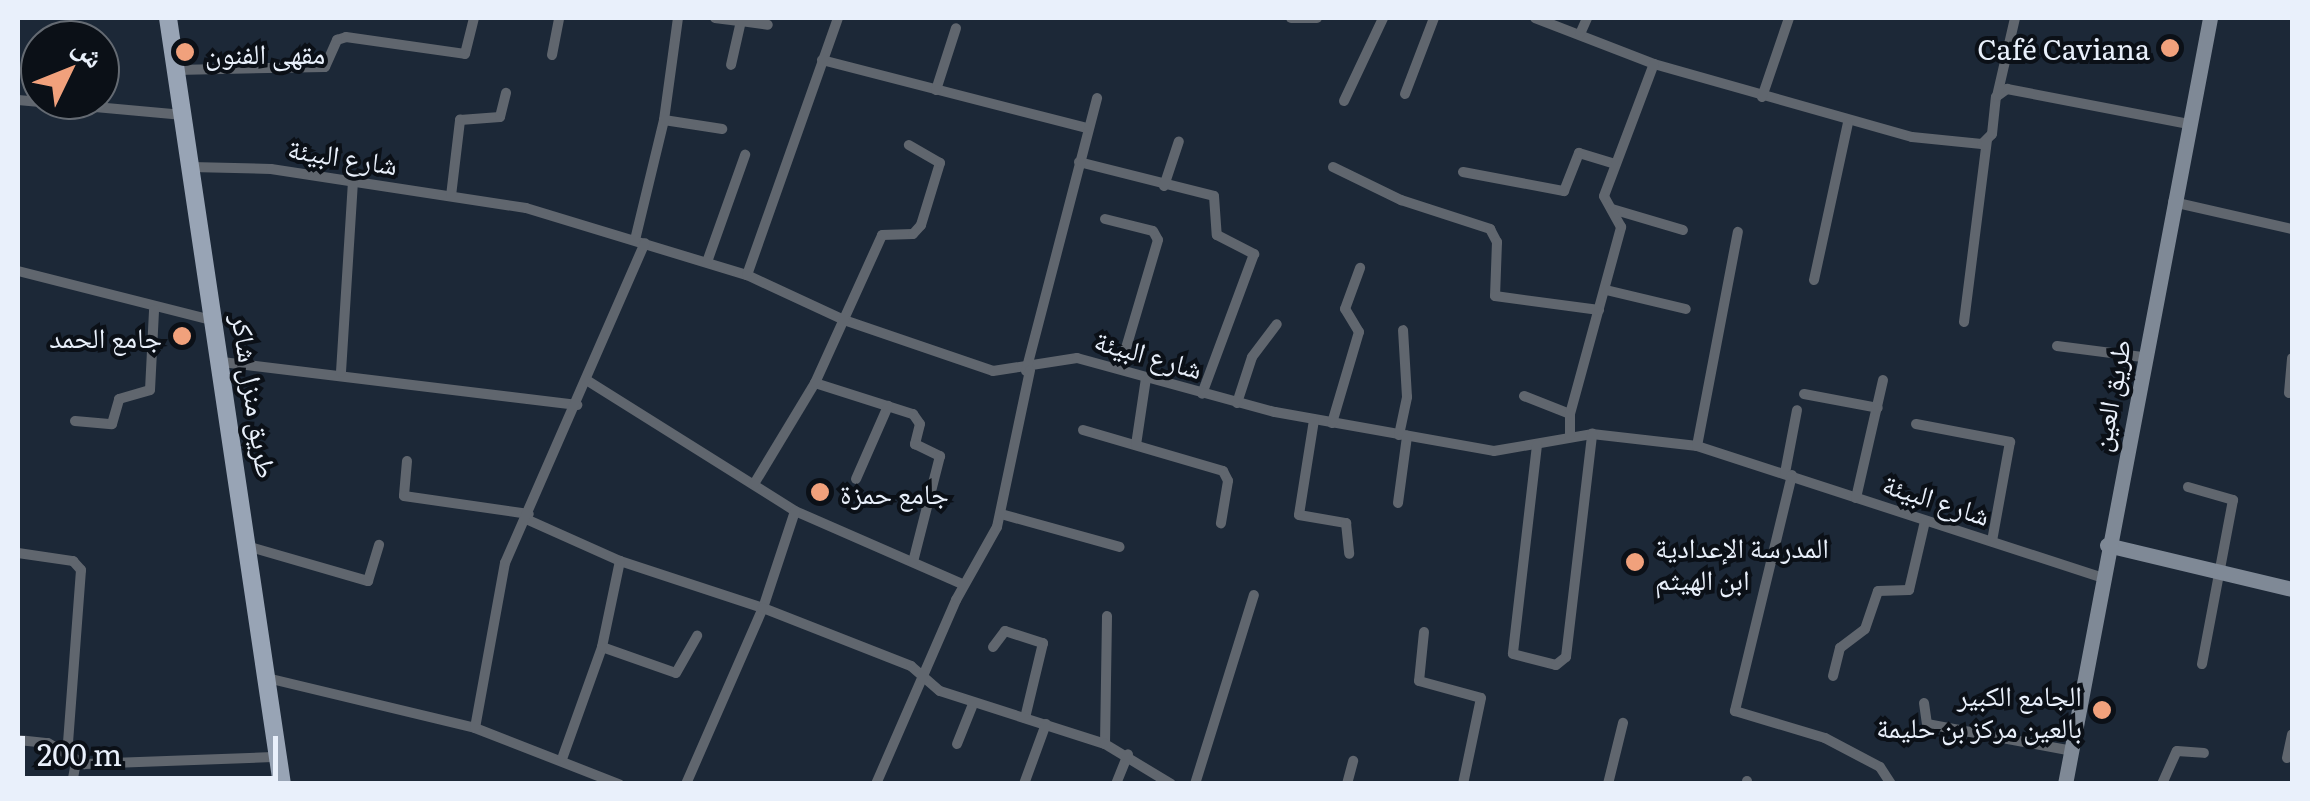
<!DOCTYPE html>
<meta charset="utf-8">
<style>
body{margin:0}
#map{position:relative;width:2310px;height:801px;overflow:hidden;background:#1c2837;font-family:Literata,"Noto Naskh Arabic",serif}
div>[style]{position:absolute}
[style*='--x']{left:calc(var(--x)*1px);top:calc(var(--y)*1px);width:calc(var(--w)*1px);rotate:calc(var(--a)*1deg)}
.street>*{height:10px;margin:-5px;padding:0 5px;transform-origin:5px;border-radius:5px;background:#60666e}
.secondary>*{height:15px;margin:-7.5px;padding:0 7.5px;transform-origin:7.5px;border-radius:7.5px;background:#7f8996}
.primary>*{height:18px;margin:-9px;padding:0 9px;transform-origin:9px;border-radius:9px;background:#98a4b5}
.dots>*{width:28px;height:28px;translate:-50% -50%;box-sizing:border-box;border:5px solid #0b1017;border-radius:50%}
span{translate:-50% -50%;white-space:nowrap;text-align:center;line-height:1.15;-webkit-text-stroke:8px #0b1017;paint-order:stroke}
.poi-label{font-size:28px;color:#e9f0fb}
.right{translate:-100% -50%;text-align:right}
.left{translate:0 -50%;text-align:left}
.street-label{font-size:28px;color:#e9f0fb}
.frame{position:absolute;inset:0;border:20px solid #e9f0fb;pointer-events:none}
.north{position:absolute;left:20px;top:20px;width:100px;height:100px;box-sizing:border-box;background:#0b1017;border:2px solid #646a72;border-radius:50%;rotate:47deg;font-size:28px;font-weight:700;line-height:40px;text-align:center;color:#e9f0fb}
.north::after{content:'';display:block;margin:auto;width:35px;height:45px;background:#f1a17c;clip-path:polygon(50% 0,100% 100%,50% 72%,0 100%)}
.scale{position:absolute;left:20px;top:736px;width:258px;height:45px;box-sizing:border-box;border:5px solid #e9f0fb;border-top:0;padding-left:12px;font-size:30px;line-height:35px;white-space:nowrap;color:#e9f0fb;-webkit-text-stroke:8px #0b1017;paint-order:stroke}
</style>
<div id="map">
<div class="street">
<div style="--x:715;--y:18;--w:26;--a:7"></div>
<div style="--x:741;--y:21;--w:45;--a:102.8"></div>
<div style="--x:1291;--y:18;--w:26;--a:0"></div>
<div style="--x:1535;--y:18;--w:128;--a:21.1"></div>
<div style="--x:1654;--y:64;--w:268;--a:15.8"></div>
<div style="--x:1912;--y:137;--w:70;--a:5.7"></div>
<div style="--x:1982;--y:144;--w:14;--a:-45"></div>
<div style="--x:1992;--y:134;--w:37;--a:-84"></div>
<div style="--x:1996;--y:97;--w:14;--a:-36"></div>
<div style="--x:2007;--y:89;--w:185;--a:10.9"></div>
<div style="--x:741;--y:21;--w:27;--a:8"></div>
<div style="--x:1580;--y:34;--w:17;--a:-66"></div>
<div style="--x:552;--y:55;--w:38;--a:-79"></div>
<div style="--x:822;--y:60;--w:274;--a:14.4"></div>
<div style="--x:176;--y:70;--w:149;--a:-1.2"></div>
<div style="--x:325;--y:67;--w:30;--a:-66"></div>
<div style="--x:337;--y:40;--w:9;--a:-18"></div>
<div style="--x:346;--y:37;--w:120;--a:8.1"></div>
<div style="--x:465;--y:54;--w:37;--a:-76"></div>
<div style="--x:936;--y:90;--w:65;--a:-72.1"></div>
<div style="--x:1405;--y:94;--w:81;--a:-69.1"></div>
<div style="--x:1997;--y:96;--w:80;--a:-77"></div>
<div style="--x:1762;--y:97;--w:83;--a:-71.1"></div>
<div style="--x:18;--y:100;--w:166;--a:5.2"></div>
<div style="--x:1344;--y:101;--w:92;--a:-64.8"></div>
<div style="--x:664;--y:120;--w:59;--a:8.8"></div>
<div style="--x:1079;--y:162;--w:139;--a:14.1"></div>
<div style="--x:1214;--y:196;--w:39;--a:86"></div>
<div style="--x:1217;--y:235;--w:42;--a:27.2"></div>
<div style="--x:1254;--y:254;--w:149;--a:110.4"></div>
<div style="--x:191;--y:167;--w:80;--a:1.4"></div>
<div style="--x:271;--y:169;--w:258;--a:8.7"></div>
<div style="--x:526;--y:208;--w:231;--a:16.9"></div>
<div style="--x:747;--y:275;--w:107;--a:24.9"></div>
<div style="--x:844;--y:320;--w:157;--a:18.9"></div>
<div style="--x:993;--y:371;--w:85;--a:-8.8"></div>
<div style="--x:1077;--y:358;--w:205;--a:15.3"></div>
<div style="--x:1275;--y:412;--w:222;--a:10.1"></div>
<div style="--x:1494;--y:451;--w:99;--a:-9.8"></div>
<div style="--x:1592;--y:434;--w:106;--a:6.5"></div>
<div style="--x:1697;--y:446;--w:424;--a:18"></div>
<div style="--x:1333;--y:167;--w:76;--a:25.9"></div>
<div style="--x:1401;--y:200;--w:94;--a:18"></div>
<div style="--x:1490;--y:229;--w:15;--a:62"></div>
<div style="--x:1497;--y:242;--w:54;--a:92.1"></div>
<div style="--x:1495;--y:296;--w:105;--a:7.7"></div>
<div style="--x:1463;--y:172;--w:103;--a:10.7"></div>
<div style="--x:1564;--y:191;--w:41;--a:-68.5"></div>
<div style="--x:1579;--y:153;--w:37;--a:17"></div>
<div style="--x:1164;--y:186;--w:47;--a:-71.6"></div>
<div style="--x:451;--y:196;--w:77;--a:-83.2"></div>
<div style="--x:460;--y:120;--w:40;--a:-4.3"></div>
<div style="--x:500;--y:117;--w:25;--a:-76"></div>
<div style="--x:2173;--y:202;--w:122;--a:12.8"></div>
<div style="--x:1612;--y:209;--w:74;--a:16.5"></div>
<div style="--x:1105;--y:219;--w:49;--a:14"></div>
<div style="--x:1153;--y:231;--w:10;--a:61"></div>
<div style="--x:1158;--y:240;--w:134;--a:106.5"></div>
<div style="--x:635;--y:240;--w:123;--a:-76.4"></div>
<div style="--x:664;--y:120;--w:103;--a:-82.2"></div>
<div style="--x:707;--y:262;--w:114;--a:-70.4"></div>
<div style="--x:18;--y:271;--w:204;--a:14.2"></div>
<div style="--x:747;--y:275;--w:273;--a:-70.5"></div>
<div style="--x:1814;--y:280;--w:161;--a:-77.8"></div>
<div style="--x:1606;--y:290;--w:82;--a:13.4"></div>
<div style="--x:1964;--y:322;--w:182;--a:-82.8"></div>
<div style="--x:2057;--y:346;--w:86;--a:7.4"></div>
<div style="--x:222;--y:362;--w:358;--a:6.9"></div>
<div style="--x:1026;--y:371;--w:282;--a:-75.4"></div>
<div style="--x:341;--y:372;--w:189;--a:-86.4"></div>
<div style="--x:588;--y:381;--w:244;--a:32.1"></div>
<div style="--x:795;--y:511;--w:184;--a:23.6"></div>
<div style="--x:815;--y:383;--w:103;--a:17.6"></div>
<div style="--x:913;--y:414;--w:12;--a:55"></div>
<div style="--x:920;--y:424;--w:21;--a:104"></div>
<div style="--x:915;--y:444;--w:28;--a:26"></div>
<div style="--x:940;--y:456;--w:109;--a:104.3"></div>
<div style="--x:2289;--y:393;--w:35;--a:-85"></div>
<div style="--x:1804;--y:394;--w:75;--a:10.7"></div>
<div style="--x:1524;--y:396;--w:49;--a:21.4"></div>
<div style="--x:1237;--y:403;--w:48;--a:-71.9"></div>
<div style="--x:1252;--y:357;--w:41;--a:-52.9"></div>
<div style="--x:1314;--y:420;--w:96;--a:99"></div>
<div style="--x:1299;--y:515;--w:48;--a:9.7"></div>
<div style="--x:1346;--y:523;--w:31;--a:84"></div>
<div style="--x:75;--y:421;--w:37;--a:5"></div>
<div style="--x:112;--y:424;--w:26;--a:-74"></div>
<div style="--x:119;--y:399;--w:32;--a:-16"></div>
<div style="--x:150;--y:390;--w:80;--a:-87.1"></div>
<div style="--x:1332;--y:423;--w:95;--a:-73.5"></div>
<div style="--x:1359;--y:332;--w:27;--a:-121"></div>
<div style="--x:1345;--y:309;--w:44;--a:-69.9"></div>
<div style="--x:1916;--y:424;--w:96;--a:10.8"></div>
<div style="--x:2010;--y:442;--w:101;--a:100.3"></div>
<div style="--x:1083;--y:430;--w:146;--a:16.3"></div>
<div style="--x:1223;--y:471;--w:11;--a:63"></div>
<div style="--x:1228;--y:481;--w:43;--a:99.5"></div>
<div style="--x:1399;--y:435;--w:39;--a:-78"></div>
<div style="--x:1407;--y:397;--w:67;--a:-93.4"></div>
<div style="--x:1570;--y:436;--w:22;--a:-90"></div>
<div style="--x:1570;--y:414;--w:194;--a:-74.7"></div>
<div style="--x:1621;--y:227;--w:35;--a:-119"></div>
<div style="--x:1604;--y:196;--w:141;--a:-69.3"></div>
<div style="--x:1136;--y:445;--w:68;--a:-81.5"></div>
<div style="--x:1537;--y:445;--w:210;--a:96.6"></div>
<div style="--x:1513;--y:654;--w:44;--a:14.3"></div>
<div style="--x:1556;--y:665;--w:13;--a:-39"></div>
<div style="--x:1566;--y:657;--w:225;--a:-83.3"></div>
<div style="--x:1697;--y:446;--w:218;--a:-79.2"></div>
<div style="--x:407;--y:461;--w:35;--a:95"></div>
<div style="--x:404;--y:496;--w:126;--a:8.2"></div>
<div style="--x:1785;--y:473;--w:64;--a:-79.2"></div>
<div style="--x:1792;--y:475;--w:243;--a:103.6"></div>
<div style="--x:1735;--y:711;--w:94;--a:16.7"></div>
<div style="--x:1825;--y:738;--w:62;--a:27.8"></div>
<div style="--x:1880;--y:767;--w:20;--a:57"></div>
<div style="--x:856;--y:479;--w:80;--a:-66.3"></div>
<div style="--x:754;--y:484;--w:118;--a:-58.9"></div>
<div style="--x:815;--y:383;--w:162;--a:-65.6"></div>
<div style="--x:882;--y:235;--w:31;--a:-2"></div>
<div style="--x:913;--y:234;--w:12;--a:-48"></div>
<div style="--x:921;--y:225;--w:65;--a:-73"></div>
<div style="--x:940;--y:163;--w:36;--a:-150"></div>
<div style="--x:2188;--y:487;--w:47;--a:16.1"></div>
<div style="--x:2233;--y:500;--w:167;--a:100.7"></div>
<div style="--x:1856;--y:498;--w:121;--a:-77.1"></div>
<div style="--x:1398;--y:503;--w:68;--a:-82.3"></div>
<div style="--x:1001;--y:514;--w:123;--a:15.5"></div>
<div style="--x:526;--y:519;--w:103;--a:24.1"></div>
<div style="--x:620;--y:561;--w:151;--a:18.2"></div>
<div style="--x:763;--y:608;--w:102;--a:-71.7"></div>
<div style="--x:250;--y:547;--w:123;--a:16.1"></div>
<div style="--x:368;--y:581;--w:38;--a:-73"></div>
<div style="--x:18;--y:553;--w:56;--a:8.3"></div>
<div style="--x:73;--y:561;--w:12;--a:48"></div>
<div style="--x:81;--y:570;--w:186;--a:94.3"></div>
<div style="--x:1424;--y:632;--w:49;--a:95.8"></div>
<div style="--x:1419;--y:681;--w:64;--a:15.3"></div>
<div style="--x:1481;--y:698;--w:88;--a:101.8"></div>
<div style="--x:602;--y:647;--w:78;--a:19.4"></div>
<div style="--x:676;--y:673;--w:43;--a:-60.4"></div>
<div style="--x:993;--y:647;--w:20;--a:-53"></div>
<div style="--x:1005;--y:631;--w:40;--a:18"></div>
<div style="--x:1043;--y:643;--w:77;--a:103.5"></div>
<div style="--x:1833;--y:676;--w:29;--a:-76"></div>
<div style="--x:1840;--y:648;--w:31;--a:-37"></div>
<div style="--x:1865;--y:629;--w:40;--a:-71.1"></div>
<div style="--x:1878;--y:591;--w:31;--a:-2"></div>
<div style="--x:1909;--y:590;--w:71;--a:-76.9"></div>
<div style="--x:267;--y:678;--w:214;--a:13.5"></div>
<div style="--x:475;--y:728;--w:155;--a:21.3"></div>
<div style="--x:1924;--y:703;--w:21;--a:82"></div>
<div style="--x:1927;--y:724;--w:147;--a:10.5"></div>
<div style="--x:475;--y:728;--w:168;--a:-79.7"></div>
<div style="--x:505;--y:563;--w:349;--a:-66.4"></div>
<div style="--x:18;--y:740;--w:30;--a:6"></div>
<div style="--x:48;--y:743;--w:42;--a:30.3"></div>
<div style="--x:84;--y:764;--w:195;--a:-2.1"></div>
<div style="--x:957;--y:744;--w:43;--a:-68.2"></div>
<div style="--x:1105;--y:744;--w:128;--a:-89.1"></div>
<div style="--x:2287;--y:758;--w:24;--a:-78"></div>
<div style="--x:562;--y:759;--w:119;--a:-70.3"></div>
<div style="--x:602;--y:647;--w:88;--a:-78.2"></div>
<div style="--x:72;--y:784;--w:23;--a:-80"></div>
<div style="--x:686;--y:784;--w:192;--a:-66.4"></div>
<div style="--x:763;--y:608;--w:159;--a:21.4"></div>
<div style="--x:911;--y:666;--w:38;--a:41"></div>
<div style="--x:940;--y:691;--w:173;--a:17.8"></div>
<div style="--x:1105;--y:744;--w:77;--a:31.2"></div>
<div style="--x:876;--y:784;--w:201;--a:-66.5"></div>
<div style="--x:956;--y:600;--w:84;--a:-60.7"></div>
<div style="--x:997;--y:527;--w:160;--a:-78.1"></div>
<div style="--x:1024;--y:784;--w:64;--a:-69.9"></div>
<div style="--x:1116;--y:784;--w:32;--a:-68"></div>
<div style="--x:1195;--y:784;--w:198;--a:-72.7"></div>
<div style="--x:1347;--y:784;--w:24;--a:-75"></div>
<div style="--x:1608;--y:784;--w:63;--a:-76.2"></div>
<div style="--x:1747;--y:784;--w:3;--a:-90"></div>
<div style="--x:2162;--y:784;--w:36;--a:-66"></div>
<div style="--x:2177;--y:751;--w:27;--a:4"></div>
</div>
<div class="secondary">
<div style="--x:2107;--y:545;--w:190;--a:13.4"></div>
<div style="--x:2065;--y:784;--w:780;--a:-79.28"></div>
</div>
<div class="primary">
<div style="--x:168;--y:18;--w:774;--a:81.54"></div>
</div>
<div class="dots">
<div style="left:2170px;top:48px;background:#f1a17c"></div>
<div style="left:185px;top:52px;background:#f1a17c"></div>
<div style="left:182px;top:336px;background:#f1a17c"></div>
<div style="left:820px;top:492px;background:#f1a17c"></div>
<div style="left:1635px;top:562px;background:#f1a17c"></div>
<div style="left:2102px;top:710px;background:#f1a17c"></div>
</div>
<div class="poi-label">
<span class="right" style="left:2150px;top:48px">Café Caviana</span>
<span class="left" style="left:205px;top:52px">مقهى الفنون</span>
<span class="right" style="left:162px;top:336px">جامع الحمد</span>
<span class="left" style="left:840px;top:492px">جامع حمزة</span>
<span class="left" style="left:1655px;top:562px">المدرسة الإعدادية<br>ابن الهيثم</span>
<span class="right" style="left:2082px;top:710px">الجامع الكبير<br>بالعين مركز بن حليمة</span>
</div>
<div class="street-label">
<span style="left:343px;top:155px;rotate:9deg">شارع البيئة</span>
<span style="left:1149px;top:353px;rotate:16deg">شارع البيئة</span>
<span style="left:2109px;top:395px;rotate:-79deg">طريق العين</span>
<span style="left:256px;top:396px;rotate:81deg">طريق منزل شاكر</span>
<span style="left:1937px;top:498px;rotate:18deg">شارع البيئة</span>
</div>
<div class="frame"></div>
<div class="north">ش</div>
<div class="scale">200 m</div>
</div>
